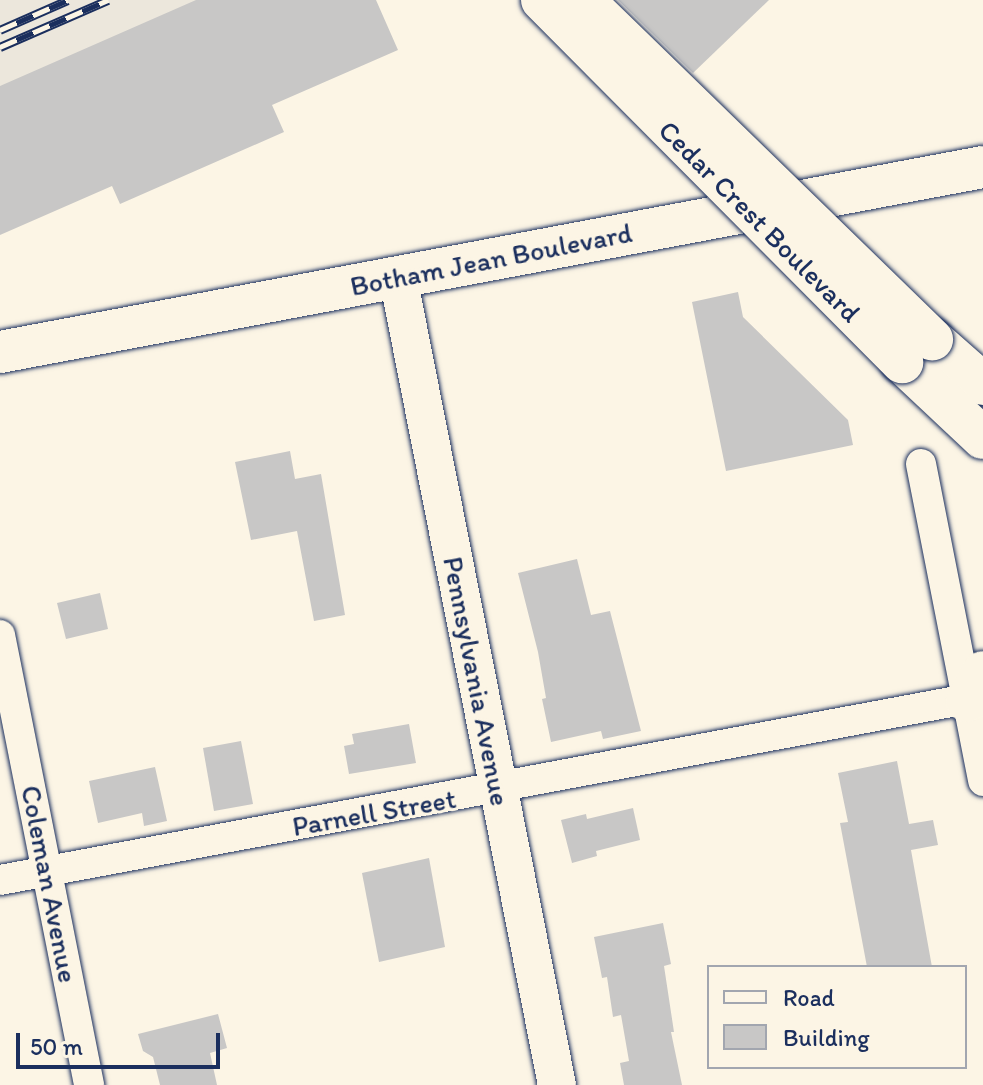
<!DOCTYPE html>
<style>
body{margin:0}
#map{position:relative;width:983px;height:1085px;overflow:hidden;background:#fcf5e5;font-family:Itim,sans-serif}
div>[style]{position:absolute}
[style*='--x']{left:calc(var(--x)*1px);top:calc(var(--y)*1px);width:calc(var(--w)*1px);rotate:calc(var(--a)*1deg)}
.built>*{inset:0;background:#ece7dc}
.building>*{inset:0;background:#c8c7c6}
.roads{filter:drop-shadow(0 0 2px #1b2f5e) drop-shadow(0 0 2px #1b2f5e)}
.minor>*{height:30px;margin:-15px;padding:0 15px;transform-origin:15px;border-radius:15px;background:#fcf5e5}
.tertiary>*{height:38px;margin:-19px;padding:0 19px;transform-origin:19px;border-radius:19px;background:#fcf5e5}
.secondary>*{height:42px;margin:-21px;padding:0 21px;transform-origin:21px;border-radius:21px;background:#fcf5e5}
.rail>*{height:9px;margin-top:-4.5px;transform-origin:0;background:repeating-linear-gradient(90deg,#fcf5e5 0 18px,#1b2f5e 0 36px);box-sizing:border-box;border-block:2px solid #1b2f5e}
.bridges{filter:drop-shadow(0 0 2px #1b2f5e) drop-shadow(0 0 2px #1b2f5e)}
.secondary-bridge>*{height:42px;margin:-21px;padding:0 21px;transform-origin:21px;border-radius:21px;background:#fcf5e5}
span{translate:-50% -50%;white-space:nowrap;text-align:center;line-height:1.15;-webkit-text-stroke:6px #fcf5e5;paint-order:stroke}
.street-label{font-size:28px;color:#1b2f5e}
.legend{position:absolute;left:707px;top:965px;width:260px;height:104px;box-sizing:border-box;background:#fcf5e5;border:2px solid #a2a6af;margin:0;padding:10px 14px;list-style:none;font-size:24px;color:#1b2f5e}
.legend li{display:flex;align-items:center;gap:16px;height:40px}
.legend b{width:40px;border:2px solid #a2a6af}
.scale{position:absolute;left:16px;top:1033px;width:204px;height:36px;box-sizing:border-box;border:4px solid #1b2f5e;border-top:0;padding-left:10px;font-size:24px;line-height:28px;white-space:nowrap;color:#1b2f5e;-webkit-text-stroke:6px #fcf5e5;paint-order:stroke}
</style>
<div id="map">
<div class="built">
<div style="clip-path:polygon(0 0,202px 0,0 94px)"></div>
</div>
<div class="building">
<div style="clip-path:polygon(196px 0,376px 0,398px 50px,272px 105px,284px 132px,120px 204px,112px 186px,0 235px,0 86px)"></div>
<div style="clip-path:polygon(618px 0,769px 0,693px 73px)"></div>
<div style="clip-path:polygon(738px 292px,743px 317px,848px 420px,853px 445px,726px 471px,692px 302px)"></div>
<div style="clip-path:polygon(290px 451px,295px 479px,321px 474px,345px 615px,314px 621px,297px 531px,251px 540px,235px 462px)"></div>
<div style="clip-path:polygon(577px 559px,591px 615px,610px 611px,641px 731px,603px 739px,601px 731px,551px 742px,542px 699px,546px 698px,538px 652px,518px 573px)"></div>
<div style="clip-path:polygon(100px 593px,108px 629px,66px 639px,57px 603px)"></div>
<div style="clip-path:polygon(409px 724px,416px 763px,349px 774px,344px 746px,354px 744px,352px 734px)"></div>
<div style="clip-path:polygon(241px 741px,253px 804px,214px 811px,203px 748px)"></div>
<div style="clip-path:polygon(897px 761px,909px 824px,933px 820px,938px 845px,911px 850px,932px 967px,867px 967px,840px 823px,848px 822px,838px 773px)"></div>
<div style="clip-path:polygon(155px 767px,167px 821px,144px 826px,142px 813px,98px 823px,89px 781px)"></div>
<div style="clip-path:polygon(633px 808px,640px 840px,596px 851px,597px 856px,572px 863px,561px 820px,586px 814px,587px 819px)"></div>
<div style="clip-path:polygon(429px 858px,445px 947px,379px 962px,362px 873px)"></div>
<div style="clip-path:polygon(663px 923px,671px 964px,664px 966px,674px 1032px,671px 1032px,682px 1085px,624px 1085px,620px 1063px,629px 1061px,621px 1015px,613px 1017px,607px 977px,602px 978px,594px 937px)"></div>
<div style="clip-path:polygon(218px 1014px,227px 1048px,210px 1053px,217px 1085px,160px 1085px,153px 1057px,143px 1051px,138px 1034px)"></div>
</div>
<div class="roads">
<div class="minor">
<div style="--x:921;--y:464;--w:323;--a:78.9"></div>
<div style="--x:0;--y:635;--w:459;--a:78.8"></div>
<div style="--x:0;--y:880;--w:1000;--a:-10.6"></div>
</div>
<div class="tertiary">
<div style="--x:398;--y:277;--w:823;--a:78.87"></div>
</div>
<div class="secondary">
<div style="--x:932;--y:339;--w:68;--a:41.4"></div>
<div style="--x:0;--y:352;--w:1000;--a:-10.66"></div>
<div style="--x:902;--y:362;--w:111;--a:43.2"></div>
<div style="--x:967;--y:701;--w:33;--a:-61"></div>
</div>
</div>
<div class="rail">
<div style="--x:0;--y:30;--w:74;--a:-23.8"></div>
<div style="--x:0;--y:47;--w:118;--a:-23.5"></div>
</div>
<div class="bridges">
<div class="secondary-bridge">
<div style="--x:542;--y:0;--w:511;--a:45.16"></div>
<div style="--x:583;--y:0;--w:487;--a:44.2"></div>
</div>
</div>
<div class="street-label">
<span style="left:760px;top:221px;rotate:45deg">Cedar Crest Boulevard</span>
<span style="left:491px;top:259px;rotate:-11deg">Botham Jean Boulevard</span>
<span style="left:477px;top:681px;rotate:79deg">Pennsylvania Avenue</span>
<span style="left:374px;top:812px;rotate:-10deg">Parnell Street</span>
<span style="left:50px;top:884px;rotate:79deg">Coleman Avenue</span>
</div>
<ul class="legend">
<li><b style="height:10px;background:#fcf5e5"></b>Road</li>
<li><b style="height:22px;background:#c8c7c6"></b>Building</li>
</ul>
<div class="scale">50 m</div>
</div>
